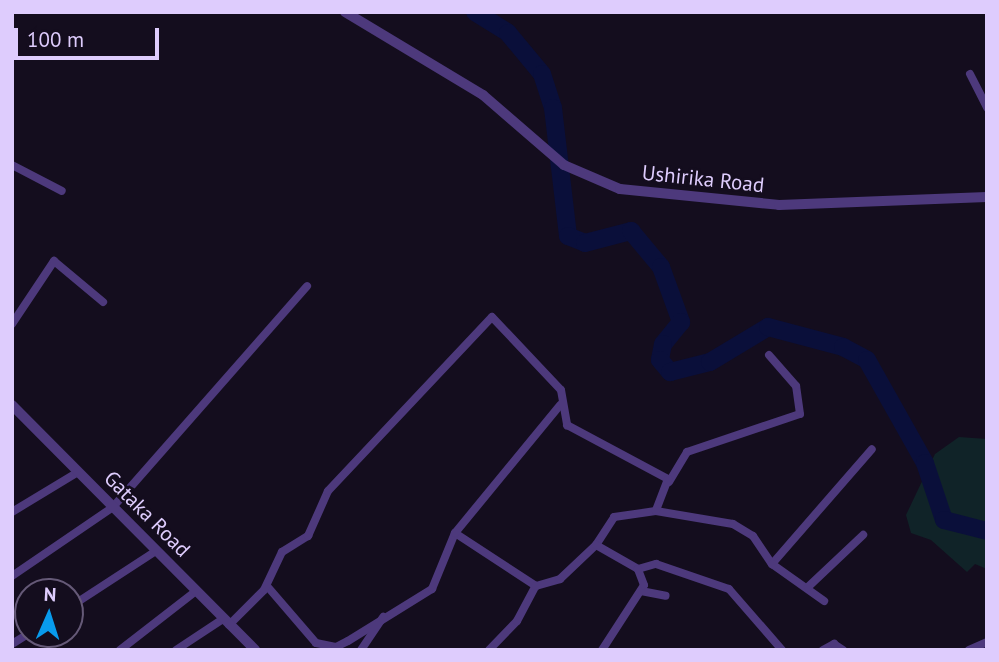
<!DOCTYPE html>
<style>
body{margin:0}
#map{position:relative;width:999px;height:662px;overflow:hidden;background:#140d1e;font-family:"PT Sans",sans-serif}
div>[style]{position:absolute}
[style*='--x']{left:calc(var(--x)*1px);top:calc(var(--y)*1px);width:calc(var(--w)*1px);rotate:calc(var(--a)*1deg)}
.green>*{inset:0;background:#102328}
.river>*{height:18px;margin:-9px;padding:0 9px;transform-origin:9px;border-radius:9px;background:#0a0f3a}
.minor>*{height:8px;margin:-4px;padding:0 4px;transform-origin:4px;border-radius:4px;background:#4d397c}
.tertiary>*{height:10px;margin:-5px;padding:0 5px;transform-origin:5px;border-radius:5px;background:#4d397c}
span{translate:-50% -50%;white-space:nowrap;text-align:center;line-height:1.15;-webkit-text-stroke:5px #140d1e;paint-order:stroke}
.street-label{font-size:21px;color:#deccfd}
.frame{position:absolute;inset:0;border:14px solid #deccfd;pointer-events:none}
.north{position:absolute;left:14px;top:578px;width:70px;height:70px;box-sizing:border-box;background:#140d1e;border:2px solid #655977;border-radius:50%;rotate:3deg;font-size:19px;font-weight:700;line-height:28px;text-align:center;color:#deccfd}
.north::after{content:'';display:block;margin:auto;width:24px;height:32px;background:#089bed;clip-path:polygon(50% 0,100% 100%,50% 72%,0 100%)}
.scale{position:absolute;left:14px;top:28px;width:145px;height:32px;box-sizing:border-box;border:4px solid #deccfd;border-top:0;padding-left:9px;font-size:21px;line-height:24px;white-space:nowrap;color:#deccfd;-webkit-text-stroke:5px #140d1e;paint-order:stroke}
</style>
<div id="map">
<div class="green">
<div style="clip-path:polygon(959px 437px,987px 439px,987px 569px,975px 564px,967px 572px,931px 540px,911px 533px,906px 515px,935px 454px)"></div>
</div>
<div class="river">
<div style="--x:475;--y:12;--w:39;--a:32"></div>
<div style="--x:508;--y:33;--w:53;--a:50.3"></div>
<div style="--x:542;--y:74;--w:36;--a:72"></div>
<div style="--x:553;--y:108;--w:129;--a:83.3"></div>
<div style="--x:568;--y:236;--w:18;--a:22"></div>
<div style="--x:585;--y:243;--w:48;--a:-14.6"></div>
<div style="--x:631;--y:231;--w:47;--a:50.2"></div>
<div style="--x:661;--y:267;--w:59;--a:70"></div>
<div style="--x:681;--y:322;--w:28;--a:129"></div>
<div style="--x:663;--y:344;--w:16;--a:101"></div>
<div style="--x:660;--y:360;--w:16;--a:50"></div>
<div style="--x:670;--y:372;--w:41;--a:-14"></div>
<div style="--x:710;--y:362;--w:68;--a:-31.1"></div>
<div style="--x:768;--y:327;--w:78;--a:14.9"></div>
<div style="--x:843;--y:347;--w:27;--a:28"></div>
<div style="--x:867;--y:360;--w:118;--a:60.6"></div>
<div style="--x:925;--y:463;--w:60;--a:71.6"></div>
<div style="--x:944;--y:520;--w:44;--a:14.3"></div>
</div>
<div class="minor">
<div style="--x:970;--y:74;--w:38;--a:63"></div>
<div style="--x:12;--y:165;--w:56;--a:27.5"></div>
<div style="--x:12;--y:324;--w:76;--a:-56.3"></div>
<div style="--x:54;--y:261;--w:64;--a:39.9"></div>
<div style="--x:669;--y:482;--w:35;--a:-59"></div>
<div style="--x:687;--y:452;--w:119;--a:-18.6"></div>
<div style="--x:800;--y:414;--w:28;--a:-98"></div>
<div style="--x:796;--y:386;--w:41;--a:-131.1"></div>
<div style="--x:12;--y:512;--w:77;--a:-31.2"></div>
<div style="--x:455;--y:533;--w:97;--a:33.2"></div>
<div style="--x:596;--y:545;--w:33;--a:-57"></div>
<div style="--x:614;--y:517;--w:42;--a:-8.1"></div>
<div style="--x:656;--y:511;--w:78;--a:9.6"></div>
<div style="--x:733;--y:524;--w:23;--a:31"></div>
<div style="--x:753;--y:536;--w:34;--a:56"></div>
<div style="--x:772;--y:564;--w:152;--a:-49"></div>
<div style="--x:772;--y:564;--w:64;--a:35.4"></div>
<div style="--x:12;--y:576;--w:122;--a:-34.3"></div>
<div style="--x:113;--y:507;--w:294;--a:-48.7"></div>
<div style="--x:267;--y:586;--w:75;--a:49.3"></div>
<div style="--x:316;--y:643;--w:20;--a:11"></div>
<div style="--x:336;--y:647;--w:13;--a:-27"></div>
<div style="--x:348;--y:641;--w:99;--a:-31.8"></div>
<div style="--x:432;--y:589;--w:61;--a:-67.7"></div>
<div style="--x:455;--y:533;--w:166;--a:-50.6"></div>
<div style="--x:808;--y:587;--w:76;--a:-43.4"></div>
<div style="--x:641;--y:591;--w:25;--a:11"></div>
<div style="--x:70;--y:607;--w:103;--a:-33.1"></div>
<div style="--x:229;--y:625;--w:49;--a:-45"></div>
<div style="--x:264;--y:590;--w:42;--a:-64.7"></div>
<div style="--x:282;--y:552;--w:31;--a:-32"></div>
<div style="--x:308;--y:536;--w:49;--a:-66"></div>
<div style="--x:328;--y:491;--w:239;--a:-46.7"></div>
<div style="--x:492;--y:317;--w:100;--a:46.6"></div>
<div style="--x:561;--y:390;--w:36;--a:80"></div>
<div style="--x:567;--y:425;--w:115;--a:28.1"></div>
<div style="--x:668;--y:479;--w:34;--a:111"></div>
<div style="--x:12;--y:644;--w:19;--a:-32"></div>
<div style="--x:120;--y:650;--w:96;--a:-37.8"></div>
<div style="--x:176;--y:650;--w:56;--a:-33.4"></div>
<div style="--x:361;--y:650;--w:40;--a:-56"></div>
<div style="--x:489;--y:650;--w:40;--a:-46"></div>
<div style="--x:517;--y:621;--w:40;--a:-62"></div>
<div style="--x:536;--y:586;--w:25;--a:-16"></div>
<div style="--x:560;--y:579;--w:50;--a:-43.4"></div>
<div style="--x:596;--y:545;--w:48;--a:29.7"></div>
<div style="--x:638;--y:569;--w:19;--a:-16"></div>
<div style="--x:656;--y:564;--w:77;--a:18.9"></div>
<div style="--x:729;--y:589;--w:81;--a:49"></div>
<div style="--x:602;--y:650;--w:77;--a:-57.1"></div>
<div style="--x:644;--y:585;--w:17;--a:-111"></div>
<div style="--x:823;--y:650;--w:13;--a:-29"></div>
<div style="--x:834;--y:644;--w:11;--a:34"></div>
<div style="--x:969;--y:650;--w:20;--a:-24"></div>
</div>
<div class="tertiary">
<div style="--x:345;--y:12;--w:161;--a:31"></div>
<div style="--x:483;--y:95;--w:107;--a:40.8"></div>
<div style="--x:564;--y:165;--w:61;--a:23.2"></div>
<div style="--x:620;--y:189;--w:160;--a:5.7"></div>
<div style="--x:779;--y:205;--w:208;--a:-2.2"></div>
<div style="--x:12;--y:405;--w:345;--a:45.2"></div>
</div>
<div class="street-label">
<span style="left:703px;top:179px;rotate:6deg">Ushirika Road</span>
<span style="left:147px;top:514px;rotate:45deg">Gataka Road</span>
</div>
<div class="frame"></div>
<div class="north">N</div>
<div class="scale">100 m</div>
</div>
